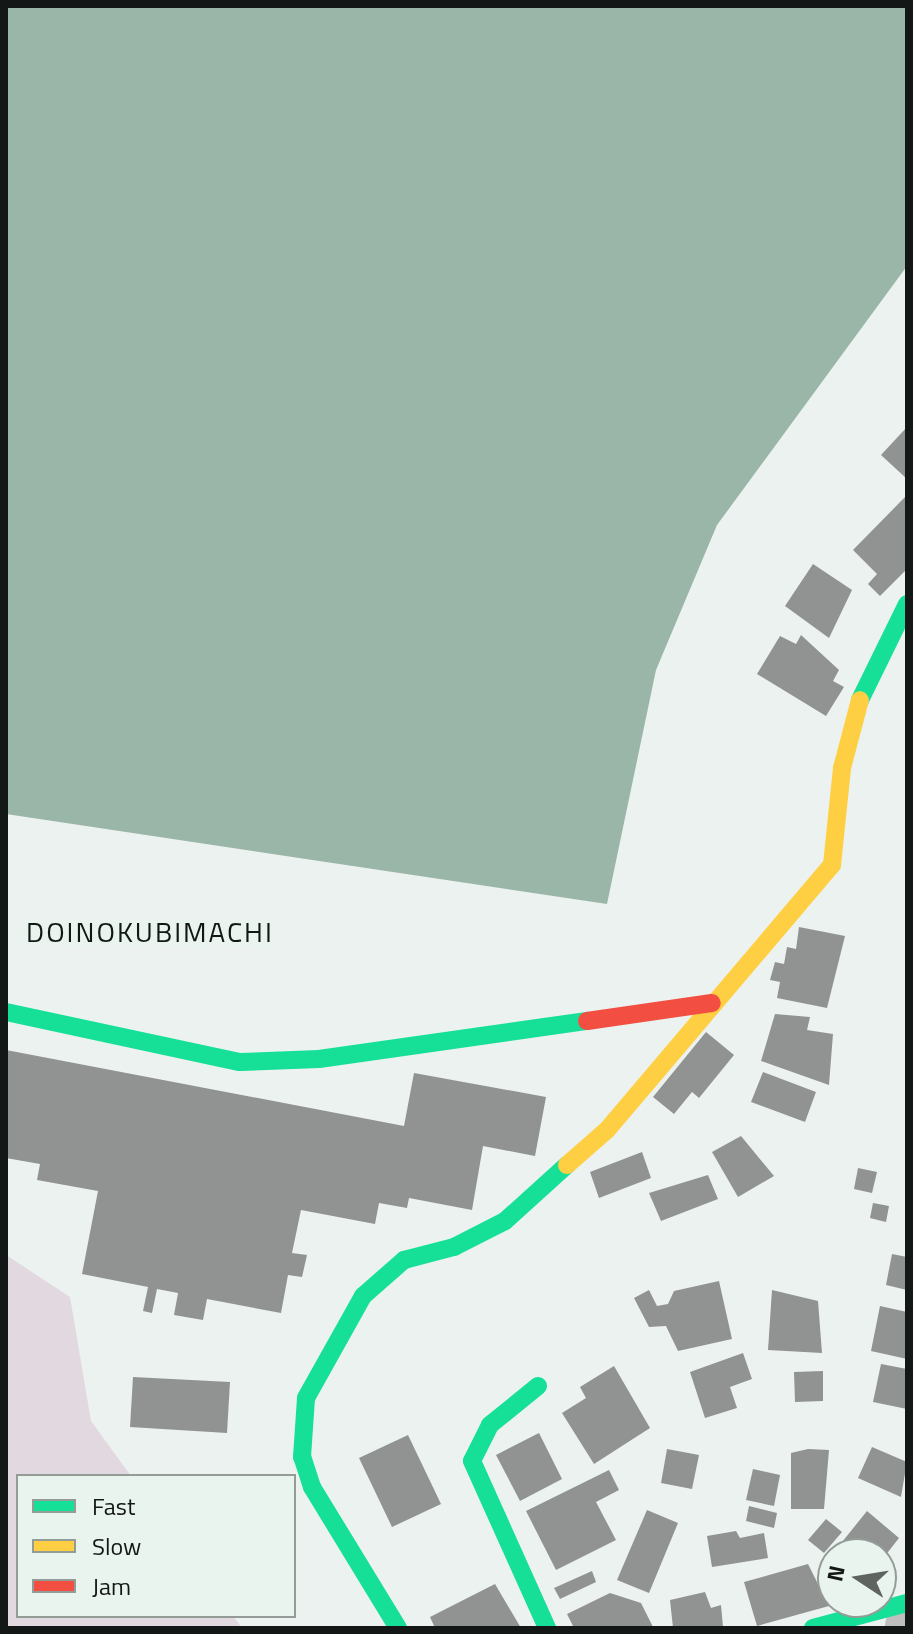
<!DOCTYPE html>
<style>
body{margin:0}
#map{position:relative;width:913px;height:1634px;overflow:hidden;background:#ecf2ef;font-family:"Titillium Web",sans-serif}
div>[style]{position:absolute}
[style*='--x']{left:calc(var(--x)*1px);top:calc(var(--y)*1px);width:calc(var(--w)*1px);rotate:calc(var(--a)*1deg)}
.green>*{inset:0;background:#e2d8df}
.water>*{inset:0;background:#9ab6a8}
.building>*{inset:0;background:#909392}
.street>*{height:44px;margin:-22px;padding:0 22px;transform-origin:22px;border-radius:22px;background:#c0bfbf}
.fast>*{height:18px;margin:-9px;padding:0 9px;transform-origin:9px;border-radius:9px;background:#16e098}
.slow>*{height:18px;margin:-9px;padding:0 9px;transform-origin:9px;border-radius:9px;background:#ffcf43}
.jam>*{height:18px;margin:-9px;padding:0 9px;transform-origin:9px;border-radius:9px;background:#f24e42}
span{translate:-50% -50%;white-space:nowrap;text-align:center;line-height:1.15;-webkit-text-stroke:8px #eaf4ef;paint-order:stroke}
.quarter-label{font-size:28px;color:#131715;letter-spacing:2px}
.frame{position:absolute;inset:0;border:8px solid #131715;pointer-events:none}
.legend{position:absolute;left:16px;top:1474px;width:280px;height:144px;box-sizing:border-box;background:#eaf4ef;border:2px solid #949c98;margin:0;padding:10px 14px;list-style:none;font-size:24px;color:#131715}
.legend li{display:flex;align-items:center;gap:16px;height:40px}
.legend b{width:40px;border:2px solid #949c98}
.north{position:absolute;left:817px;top:1538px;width:80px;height:80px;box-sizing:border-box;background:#eaf4ef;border:2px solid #949c98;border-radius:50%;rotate:282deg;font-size:22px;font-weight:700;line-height:32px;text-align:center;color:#131715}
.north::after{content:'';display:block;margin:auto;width:28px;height:36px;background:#5f6461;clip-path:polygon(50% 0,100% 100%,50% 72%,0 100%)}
</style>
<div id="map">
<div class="green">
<div style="clip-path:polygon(6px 1255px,70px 1297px,91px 1421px,131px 1476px,18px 1476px,18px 1616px,233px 1616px,242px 1628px,6px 1628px)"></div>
</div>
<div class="water">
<div style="clip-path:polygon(6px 6px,907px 6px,907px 266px,717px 525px,656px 670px,607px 904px,6px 814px)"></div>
</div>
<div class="building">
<div style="clip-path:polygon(907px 427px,907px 479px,881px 455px)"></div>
<div style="clip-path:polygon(907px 495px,907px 569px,880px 596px,868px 584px,877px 574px,853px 550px)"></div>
<div style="clip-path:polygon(813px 564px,852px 590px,829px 638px,785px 606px)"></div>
<div style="clip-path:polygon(801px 635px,839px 670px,833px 681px,844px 687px,826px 716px,757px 674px,780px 636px,796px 644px)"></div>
<div style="clip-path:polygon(799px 927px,845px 936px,827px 1008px,777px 998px,780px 982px,770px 980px,775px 962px,784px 964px,787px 947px,796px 949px)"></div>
<div style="clip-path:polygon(775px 1014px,810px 1017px,807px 1030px,833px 1034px,829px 1085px,761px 1061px)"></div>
<div style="clip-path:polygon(706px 1032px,734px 1055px,699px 1098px,692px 1092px,674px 1114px,653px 1097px)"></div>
<div style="clip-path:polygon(6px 1050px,404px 1126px,414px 1073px,546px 1097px,535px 1156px,483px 1146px,472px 1210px,409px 1198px,407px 1208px,379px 1203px,375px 1224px,301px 1210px,292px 1253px,307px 1255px,302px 1277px,288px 1275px,281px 1313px,207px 1299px,203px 1320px,174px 1315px,178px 1293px,157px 1289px,152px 1313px,143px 1311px,148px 1287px,82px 1274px,98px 1191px,37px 1180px,40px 1164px,6px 1158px)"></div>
<div style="clip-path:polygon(763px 1072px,816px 1092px,805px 1122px,751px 1102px)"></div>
<div style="clip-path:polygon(741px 1136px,774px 1176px,738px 1197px,712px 1152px)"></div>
<div style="clip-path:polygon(642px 1152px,651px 1178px,599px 1198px,590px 1172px)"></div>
<div style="clip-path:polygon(858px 1168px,877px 1172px,872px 1193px,854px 1189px)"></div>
<div style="clip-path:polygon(708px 1175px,718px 1199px,661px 1221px,649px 1193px)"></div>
<div style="clip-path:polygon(873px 1203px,889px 1206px,886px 1222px,870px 1218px)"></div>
<div style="clip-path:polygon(892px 1254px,907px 1257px,907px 1290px,886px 1285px)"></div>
<div style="clip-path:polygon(719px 1281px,732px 1339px,678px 1351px,666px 1326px,649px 1327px,634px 1298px,649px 1290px,657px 1306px,668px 1304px,674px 1291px)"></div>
<div style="clip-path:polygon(772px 1290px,818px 1301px,822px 1353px,768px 1350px)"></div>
<div style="clip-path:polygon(880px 1306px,907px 1312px,907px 1359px,871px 1351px)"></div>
<div style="clip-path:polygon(743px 1353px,752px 1379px,730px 1387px,737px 1408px,705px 1418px,690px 1372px)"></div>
<div style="clip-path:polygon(881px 1364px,907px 1369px,907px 1409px,873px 1402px)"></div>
<div style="clip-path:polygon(614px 1366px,650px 1428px,594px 1464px,562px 1413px,586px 1398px,580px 1387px)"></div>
<div style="clip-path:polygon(823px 1371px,823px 1401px,795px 1402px,794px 1372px)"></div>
<div style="clip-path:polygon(133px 1377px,230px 1382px,227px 1433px,130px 1427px)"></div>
<div style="clip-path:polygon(539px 1433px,562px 1479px,520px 1501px,496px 1455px)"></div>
<div style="clip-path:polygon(408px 1435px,441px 1504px,392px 1527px,359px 1458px)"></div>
<div style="clip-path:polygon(872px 1447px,907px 1462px,901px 1497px,858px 1478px)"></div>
<div style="clip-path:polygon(667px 1449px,699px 1455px,692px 1489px,661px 1483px)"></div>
<div style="clip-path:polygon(808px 1449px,829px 1450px,824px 1509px,791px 1509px,791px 1453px)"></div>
<div style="clip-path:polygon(753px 1469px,780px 1475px,774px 1506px,746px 1500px)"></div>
<div style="clip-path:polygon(609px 1470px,619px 1490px,596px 1502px,616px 1540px,556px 1570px,526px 1511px)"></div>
<div style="clip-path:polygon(749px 1506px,777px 1513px,774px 1528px,746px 1521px)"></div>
<div style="clip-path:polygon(647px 1510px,678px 1523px,649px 1593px,617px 1580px)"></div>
<div style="clip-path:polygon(867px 1511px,899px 1538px,881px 1561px,881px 1554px,833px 1554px,833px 1568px,826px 1562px)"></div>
<div style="clip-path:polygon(826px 1519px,842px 1532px,824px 1553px,808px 1540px)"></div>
<div style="clip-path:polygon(736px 1531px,740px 1538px,764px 1533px,768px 1558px,712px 1567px,707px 1536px)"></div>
<div style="clip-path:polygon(808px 1564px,829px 1606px,757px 1626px,744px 1582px)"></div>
<div style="clip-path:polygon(592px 1571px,596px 1582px,560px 1599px,554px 1588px)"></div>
<div style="clip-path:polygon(495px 1584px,521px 1628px,435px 1628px,430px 1617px)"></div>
<div style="clip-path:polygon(705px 1592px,711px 1608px,721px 1605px,723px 1627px,673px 1628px,670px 1600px)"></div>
<div style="clip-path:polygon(610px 1593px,641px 1603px,653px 1627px,574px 1628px,567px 1614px)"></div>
</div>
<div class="street">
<div style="--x:907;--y:1628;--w:2;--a:-90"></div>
</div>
<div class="fast">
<div style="--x:860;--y:700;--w:107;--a:-63.9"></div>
<div style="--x:6;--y:1012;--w:239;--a:12.1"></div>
<div style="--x:240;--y:1062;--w:79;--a:-2.2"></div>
<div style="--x:319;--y:1059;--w:271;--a:-8.1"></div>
<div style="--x:538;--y:1386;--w:62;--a:140.9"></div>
<div style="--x:490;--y:1425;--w:40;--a:116.6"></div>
<div style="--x:472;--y:1461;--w:183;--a:65.8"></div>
<div style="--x:398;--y:1628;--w:165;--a:-121.4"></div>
<div style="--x:312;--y:1487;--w:32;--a:-108"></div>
<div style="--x:302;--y:1457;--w:59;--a:-86.1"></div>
<div style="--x:306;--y:1398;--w:117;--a:-60.8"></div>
<div style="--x:363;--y:1296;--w:55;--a:-41.3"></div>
<div style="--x:404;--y:1260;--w:52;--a:-14.6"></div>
<div style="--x:454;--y:1247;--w:57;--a:-27"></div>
<div style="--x:505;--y:1221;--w:84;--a:-42.1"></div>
<div style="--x:813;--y:1628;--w:97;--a:-14.9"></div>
</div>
<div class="slow">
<div style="--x:567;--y:1165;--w:53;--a:-41.2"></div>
<div style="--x:607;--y:1130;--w:348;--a:-49.7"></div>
<div style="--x:832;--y:865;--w:98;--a:-84.1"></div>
<div style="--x:842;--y:768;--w:70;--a:-75.2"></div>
</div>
<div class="jam">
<div style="--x:587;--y:1021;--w:126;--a:-8.2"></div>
</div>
<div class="quarter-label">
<span style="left:150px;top:932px">DOINOKUBIMACHI</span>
</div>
<div class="frame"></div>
<ul class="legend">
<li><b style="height:10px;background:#16e098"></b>Fast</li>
<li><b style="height:10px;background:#ffcf43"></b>Slow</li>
<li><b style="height:10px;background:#f24e42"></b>Jam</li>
</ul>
<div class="north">N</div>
</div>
